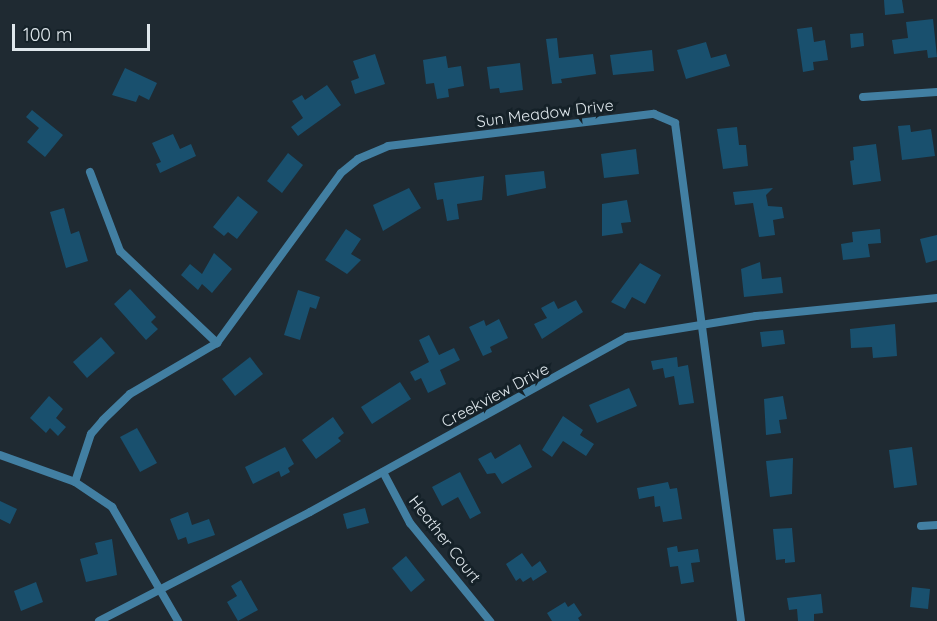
<!DOCTYPE html>
<style>
body{margin:0}
#map{position:relative;width:937px;height:621px;overflow:hidden;background:#1f2a32;font-family:Quicksand,sans-serif}
div>[style]{position:absolute}
[style*='--x']{left:calc(var(--x)*1px);top:calc(var(--y)*1px);width:calc(var(--w)*1px);rotate:calc(var(--a)*1deg)}
.building>*{inset:0;background:#19506e}
.street>*{height:8px;margin:-4px;padding:0 4px;transform-origin:4px;border-radius:4px;background:#427fa2}
span{translate:-50% -50%;white-space:nowrap;text-align:center;line-height:1.15;-webkit-text-stroke:6px #152128;paint-order:stroke}
.street-label{font-size:16px;color:#dfe7ec}
.scale{position:absolute;left:12px;top:24px;width:138px;height:27px;box-sizing:border-box;border:3px solid #dfe7ec;border-top:0;padding-left:8px;font-size:18px;line-height:21px;white-space:nowrap;color:#dfe7ec;-webkit-text-stroke:4px #152128;paint-order:stroke}
</style>
<div id="map">
<div class="building">
<div style="clip-path:polygon(884px 0,902px 0,904px 13px,885px 15px)"></div>
<div style="clip-path:polygon(933px 19px,937px 57px,928px 58px,927px 50px,894px 54px,892px 40px,908px 38px,906px 22px)"></div>
<div style="clip-path:polygon(812px 27px,814px 42px,825px 40px,828px 60px,813px 62px,814px 70px,803px 72px,797px 29px)"></div>
<div style="clip-path:polygon(863px 33px,864px 46px,851px 48px,850px 34px)"></div>
<div style="clip-path:polygon(557px 38px,559px 58px,593px 54px,596px 74px,561px 79px,562px 83px,552px 84px,546px 39px)"></div>
<div style="clip-path:polygon(706px 42px,711px 58px,726px 54px,730px 66px,686px 79px,677px 50px)"></div>
<div style="clip-path:polygon(652px 50px,654px 71px,613px 75px,610px 55px)"></div>
<div style="clip-path:polygon(375px 54px,385px 84px,355px 94px,351px 81px,359px 78px,353px 61px)"></div>
<div style="clip-path:polygon(446px 56px,448px 68px,461px 66px,464px 86px,448px 89px,449px 97px,437px 99px,434px 83px,426px 84px,423px 60px)"></div>
<div style="clip-path:polygon(520px 63px,523px 90px,500px 93px,499px 88px,490px 89px,487px 67px)"></div>
<div style="clip-path:polygon(125px 68px,157px 83px,149px 100px,139px 95px,136px 102px,112px 95px)"></div>
<div style="clip-path:polygon(327px 85px,341px 105px,298px 136px,291px 127px,303px 118px,292px 101px,302px 95px,305px 100px)"></div>
<div style="clip-path:polygon(32px 110px,63px 135px,45px 157px,27px 142px,39px 128px,26px 117px)"></div>
<div style="clip-path:polygon(910px 125px,911px 132px,931px 129px,935px 156px,902px 160px,898px 126px)"></div>
<div style="clip-path:polygon(737px 127px,739px 145px,746px 145px,748px 166px,723px 169px,717px 129px)"></div>
<div style="clip-path:polygon(173px 134px,180px 149px,191px 144px,196px 156px,160px 173px,156px 164px,161px 162px,152px 143px)"></div>
<div style="clip-path:polygon(876px 144px,881px 181px,853px 185px,850px 161px,854px 160px,853px 147px)"></div>
<div style="clip-path:polygon(636px 149px,639px 174px,604px 178px,601px 154px)"></div>
<div style="clip-path:polygon(288px 153px,303px 165px,282px 193px,267px 181px)"></div>
<div style="clip-path:polygon(544px 171px,546px 188px,507px 196px,505px 175px)"></div>
<div style="clip-path:polygon(484px 176px,482px 200px,457px 204px,459px 219px,447px 221px,443px 199px,437px 200px,434px 183px)"></div>
<div style="clip-path:polygon(409px 188px,421px 208px,383px 231px,373px 205px)"></div>
<div style="clip-path:polygon(773px 188px,766px 195px,768px 206px,782px 207px,784px 218px,773px 220px,775px 235px,759px 237px,753px 203px,735px 205px,733px 192px)"></div>
<div style="clip-path:polygon(238px 196px,258px 212px,237px 239px,228px 232px,224px 236px,213px 227px)"></div>
<div style="clip-path:polygon(627px 200px,631px 222px,621px 223px,623px 233px,602px 236px,602px 204px)"></div>
<div style="clip-path:polygon(64px 208px,71px 234px,79px 231px,88px 261px,66px 268px,50px 212px)"></div>
<div style="clip-path:polygon(346px 229px,361px 239px,351px 254px,361px 260px,347px 274px,325px 260px)"></div>
<div style="clip-path:polygon(880px 229px,881px 243px,868px 244px,870px 257px,843px 260px,841px 244px,853px 242px,852px 232px)"></div>
<div style="clip-path:polygon(937px 235px,937px 260px,926px 263px,920px 239px)"></div>
<div style="clip-path:polygon(214px 253px,232px 269px,212px 293px,202px 284px,198px 290px,181px 275px,190px 264px,202px 274px)"></div>
<div style="clip-path:polygon(760px 262px,762px 279px,781px 277px,783px 293px,744px 297px,741px 269px)"></div>
<div style="clip-path:polygon(640px 263px,661px 275px,645px 304px,632px 297px,625px 309px,611px 302px)"></div>
<div style="clip-path:polygon(130px 289px,156px 317px,151px 322px,158px 329px,146px 340px,114px 304px)"></div>
<div style="clip-path:polygon(298px 290px,320px 297px,316px 309px,310px 307px,300px 340px,284px 335px)"></div>
<div style="clip-path:polygon(576px 300px,583px 312px,542px 339px,534px 324px,547px 318px,541px 308px,554px 301px,558px 309px)"></div>
<div style="clip-path:polygon(499px 319px,508px 338px,490px 347px,492px 352px,483px 356px,469px 327px,484px 320px,486px 326px)"></div>
<div style="clip-path:polygon(895px 324px,897px 356px,873px 358px,872px 347px,851px 348px,850px 329px)"></div>
<div style="clip-path:polygon(783px 330px,785px 344px,762px 347px,760px 332px)"></div>
<div style="clip-path:polygon(429px 335px,439px 355px,454px 348px,460px 360px,440px 370px,446px 384px,428px 393px,421px 378px,415px 381px,410px 372px,429px 362px,419px 340px)"></div>
<div style="clip-path:polygon(101px 337px,115px 353px,87px 378px,73px 362px)"></div>
<div style="clip-path:polygon(250px 357px,263px 374px,235px 396px,222px 379px)"></div>
<div style="clip-path:polygon(677px 357px,678px 367px,688px 365px,694px 403px,679px 405px,674px 376px,665px 378px,663px 368px,653px 370px,651px 361px)"></div>
<div style="clip-path:polygon(400px 382px,411px 399px,372px 424px,361px 407px)"></div>
<div style="clip-path:polygon(629px 388px,637px 406px,597px 423px,589px 405px)"></div>
<div style="clip-path:polygon(49px 396px,63px 409px,56px 418px,66px 427px,58px 436px,50px 428px,46px 433px,30px 418px)"></div>
<div style="clip-path:polygon(783px 396px,787px 419px,779px 420px,781px 433px,766px 435px,764px 399px)"></div>
<div style="clip-path:polygon(563px 416px,583px 430px,580px 435px,594px 444px,586px 456px,563px 441px,552px 457px,542px 450px)"></div>
<div style="clip-path:polygon(333px 417px,344px 433px,338px 438px,341px 441px,316px 459px,302px 440px)"></div>
<div style="clip-path:polygon(137px 428px,157px 463px,140px 472px,120px 437px)"></div>
<div style="clip-path:polygon(520px 444px,532px 467px,502px 484px,495px 473px,487px 474px,478px 459px,491px 452px,495px 459px)"></div>
<div style="clip-path:polygon(285px 447px,294px 464px,288px 468px,290px 472px,281px 477px,279px 471px,253px 484px,245px 467px)"></div>
<div style="clip-path:polygon(912px 447px,917px 485px,894px 488px,889px 450px)"></div>
<div style="clip-path:polygon(793px 458px,792px 494px,770px 497px,766px 461px)"></div>
<div style="clip-path:polygon(460px 472px,481px 513px,470px 519px,458px 497px,442px 506px,432px 487px)"></div>
<div style="clip-path:polygon(668px 482px,670px 489px,677px 488px,682px 519px,663px 522px,660px 506px,655px 507px,654px 496px,639px 499px,637px 488px)"></div>
<div style="clip-path:polygon(0 501px,17px 509px,10px 524px,0 519px)"></div>
<div style="clip-path:polygon(365px 508px,369px 523px,347px 529px,343px 514px)"></div>
<div style="clip-path:polygon(188px 512px,192px 525px,209px 519px,215px 535px,188px 544px,186px 537px,178px 540px,170px 519px)"></div>
<div style="clip-path:polygon(792px 528px,795px 562px,785px 563px,785px 559px,776px 560px,773px 529px)"></div>
<div style="clip-path:polygon(112px 539px,117px 575px,86px 582px,80px 559px,98px 554px,95px 543px)"></div>
<div style="clip-path:polygon(677px 546px,678px 552px,698px 549px,700px 562px,691px 563px,694px 582px,681px 584px,678px 566px,670px 567px,667px 548px)"></div>
<div style="clip-path:polygon(522px 553px,532px 567px,540px 561px,547px 572px,533px 581px,531px 577px,523px 582px,520px 578px,516px 581px,506px 564px)"></div>
<div style="clip-path:polygon(406px 556px,425px 580px,411px 592px,392px 568px)"></div>
<div style="clip-path:polygon(241px 580px,258px 610px,238px 621px,227px 602px,237px 596px,231px 586px)"></div>
<div style="clip-path:polygon(36px 582px,43px 602px,21px 611px,14px 591px)"></div>
<div style="clip-path:polygon(912px 587px,930px 589px,928px 609px,910px 607px)"></div>
<div style="clip-path:polygon(821px 594px,823px 613px,814px 614px,814px 621px,798px 621px,797px 609px,789px 610px,787px 598px)"></div>
<div style="clip-path:polygon(565px 602px,568px 607px,574px 603px,582px 615px,578px 618px,580px 621px,552px 621px,547px 613px)"></div>
</div>
<div class="street">
<div style="--x:863;--y:97;--w:74;--a:-3.9"></div>
<div style="--x:90;--y:172;--w:85;--a:69.2"></div>
<div style="--x:120;--y:251;--w:134;--a:43.5"></div>
<div style="--x:0;--y:455;--w:80;--a:19.8"></div>
<div style="--x:75;--y:482;--w:45;--a:34"></div>
<div style="--x:112;--y:507;--w:132;--a:59.9"></div>
<div style="--x:383;--y:472;--w:58;--a:62.1"></div>
<div style="--x:410;--y:523;--w:127;--a:50.8"></div>
<div style="--x:75;--y:482;--w:51;--a:-71.6"></div>
<div style="--x:91;--y:434;--w:18;--a:-49"></div>
<div style="--x:103;--y:420;--w:37;--a:-44"></div>
<div style="--x:130;--y:394;--w:101;--a:-30.4"></div>
<div style="--x:217;--y:343;--w:210;--a:-53.9"></div>
<div style="--x:341;--y:173;--w:22;--a:-39"></div>
<div style="--x:358;--y:159;--w:33;--a:-23"></div>
<div style="--x:388;--y:146;--w:268;--a:-6.9"></div>
<div style="--x:654;--y:114;--w:23;--a:23"></div>
<div style="--x:675;--y:123;--w:502;--a:82.45"></div>
<div style="--x:921;--y:526;--w:16;--a:-4"></div>
<div style="--x:99;--y:621;--w:237;--a:-27.3"></div>
<div style="--x:310;--y:512;--w:362;--a:-28.9"></div>
<div style="--x:627;--y:337;--w:131;--a:-9.2"></div>
<div style="--x:756;--y:316;--w:182;--a:-5.7"></div>
</div>
<div class="street-label">
<span style="left:545px;top:113px;rotate:-7deg">Sun Meadow Drive</span>
<span style="left:495px;top:395px;rotate:-28deg">Creekview Drive</span>
<span style="left:445px;top:539px;rotate:52deg">Heather Court</span>
</div>
<div class="scale">100 m</div>
</div>
